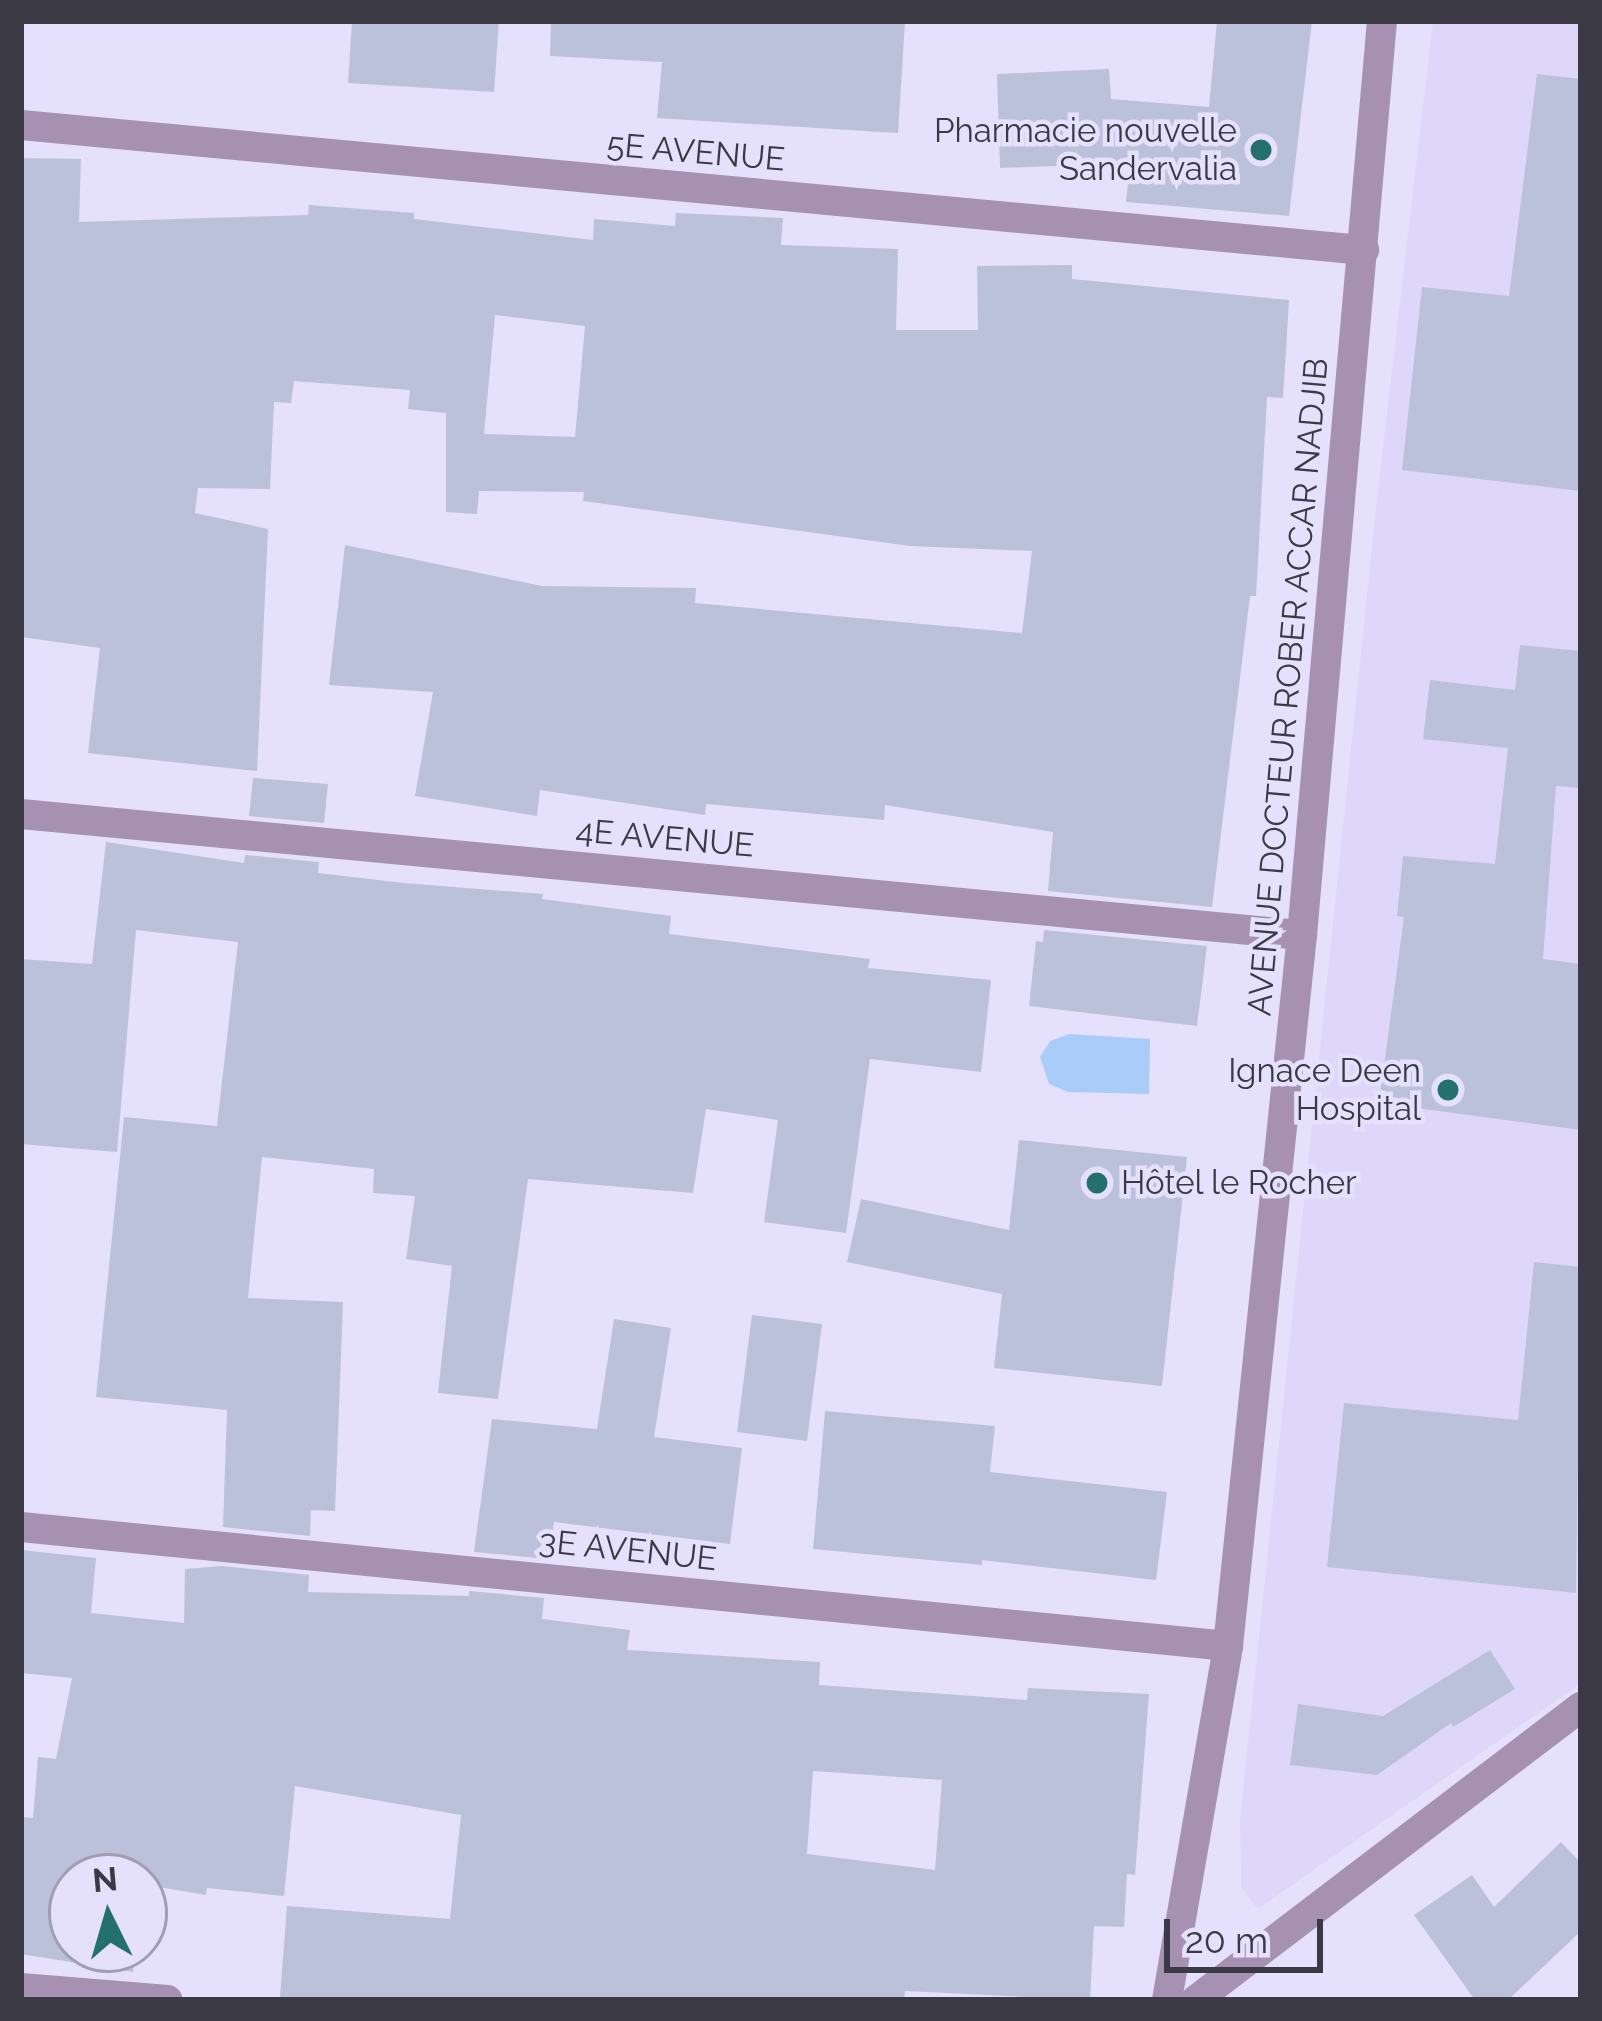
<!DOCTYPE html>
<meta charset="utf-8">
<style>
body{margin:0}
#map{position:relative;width:1602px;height:2021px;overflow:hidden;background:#e5e0fb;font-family:Raleway,sans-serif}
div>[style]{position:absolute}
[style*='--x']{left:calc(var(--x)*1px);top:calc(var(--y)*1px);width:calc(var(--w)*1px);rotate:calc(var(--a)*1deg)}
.built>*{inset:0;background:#dfd7fa}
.water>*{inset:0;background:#aaccf8}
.building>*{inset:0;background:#bbc1db}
.minor>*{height:30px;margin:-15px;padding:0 15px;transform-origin:15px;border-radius:15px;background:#a791b2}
.dots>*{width:33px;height:33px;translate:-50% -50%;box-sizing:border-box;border:6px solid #e5e0fb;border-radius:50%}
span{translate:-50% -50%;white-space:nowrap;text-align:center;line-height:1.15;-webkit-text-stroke:9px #e5e0fb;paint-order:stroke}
.poi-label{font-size:33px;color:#3b3944}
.right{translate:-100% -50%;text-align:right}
.left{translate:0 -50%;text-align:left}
.street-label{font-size:33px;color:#3b3944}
.frame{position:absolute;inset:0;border:24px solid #3b3944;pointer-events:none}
.north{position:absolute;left:48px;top:1853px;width:120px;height:120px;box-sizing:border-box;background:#e5e0fb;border:3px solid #a19db2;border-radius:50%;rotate:355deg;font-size:33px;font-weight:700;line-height:48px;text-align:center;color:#3b3944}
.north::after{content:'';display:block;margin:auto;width:42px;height:54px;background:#246f6f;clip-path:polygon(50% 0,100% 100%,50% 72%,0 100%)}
.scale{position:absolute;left:1164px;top:1919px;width:159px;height:54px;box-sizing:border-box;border:6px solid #3b3944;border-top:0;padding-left:15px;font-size:36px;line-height:42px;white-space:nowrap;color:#3b3944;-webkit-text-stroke:9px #e5e0fb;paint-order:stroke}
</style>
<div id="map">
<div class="built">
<div style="clip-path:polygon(1433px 21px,1581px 21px,1581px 1683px,1258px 1909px,1241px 1887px,1240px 1820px,1377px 498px)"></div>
</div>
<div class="water">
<div style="clip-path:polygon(1069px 1034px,1150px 1039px,1149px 1094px,1068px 1092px,1049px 1084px,1040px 1057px,1050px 1041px)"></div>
</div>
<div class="building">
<div style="clip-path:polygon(352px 21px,499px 21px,494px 92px,348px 83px)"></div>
<div style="clip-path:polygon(551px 21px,905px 21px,898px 133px,657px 118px,662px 62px,550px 56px)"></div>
<div style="clip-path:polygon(1217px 21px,1312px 21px,1289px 216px,1126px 202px,1130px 163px,1000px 168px,997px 74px,1109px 69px,1111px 99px,1209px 107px)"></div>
<div style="clip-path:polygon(1537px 74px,1581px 79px,1581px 491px,1402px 470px,1422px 287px,1509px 296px)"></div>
<div style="clip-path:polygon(evenodd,21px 158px,81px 159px,79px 222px,308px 215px,309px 205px,414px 213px,414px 219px,593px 240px,594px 219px,675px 226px,676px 213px,783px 218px,781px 245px,898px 249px,896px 330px,978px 330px,977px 266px,1072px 265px,1072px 279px,1289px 300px,1283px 398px,1267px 397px,1256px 596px,1250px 596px,1212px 907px,1048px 891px,1053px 832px,885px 805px,884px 820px,706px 804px,705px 815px,540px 790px,537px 816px,415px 796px,433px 692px,329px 685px,345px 545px,542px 586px,696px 588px,695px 603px,1022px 633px,1032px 551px,910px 546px,583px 501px,584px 492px,479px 491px,477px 514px,446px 512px,446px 413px,408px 409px,410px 390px,294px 381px,291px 403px,274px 402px,270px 489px,198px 488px,195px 513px,268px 529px,257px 771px,88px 753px,100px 648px,21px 637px,21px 158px,495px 315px,585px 326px,575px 437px,484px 434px,495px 315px)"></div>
<div style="clip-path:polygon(1520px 645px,1581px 651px,1581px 788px,1556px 786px,1543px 959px,1581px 964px,1581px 1130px,1379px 1103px,1404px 917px,1397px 916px,1403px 856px,1495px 864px,1508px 748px,1423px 739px,1430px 680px,1515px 690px)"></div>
<div style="clip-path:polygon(253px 778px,328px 784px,324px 823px,249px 816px)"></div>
<div style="clip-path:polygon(106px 842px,244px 863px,245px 855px,319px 862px,318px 873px,404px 883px,543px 894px,542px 899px,671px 916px,669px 934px,870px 959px,868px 968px,991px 980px,981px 1072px,870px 1059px,846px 1233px,764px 1222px,778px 1120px,706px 1109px,693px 1193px,528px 1179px,498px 1399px,438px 1393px,452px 1266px,406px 1259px,415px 1196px,373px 1193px,374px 1169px,262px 1157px,248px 1298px,343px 1302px,335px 1511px,311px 1510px,310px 1536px,223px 1527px,227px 1410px,96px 1397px,124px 1117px,217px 1126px,238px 942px,136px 930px,117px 1152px,21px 1144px,21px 959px,92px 964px)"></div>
<div style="clip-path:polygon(1044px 930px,1207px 946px,1197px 1026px,1029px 1006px,1036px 941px,1043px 942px)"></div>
<div style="clip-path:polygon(1019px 1140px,1187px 1157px,1162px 1386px,994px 1368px,1002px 1294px,847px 1262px,861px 1199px,1009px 1230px)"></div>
<div style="clip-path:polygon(1534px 1262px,1581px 1267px,1576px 1593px,1327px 1567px,1344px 1403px,1518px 1420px)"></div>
<div style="clip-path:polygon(752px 1315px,822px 1324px,807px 1441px,737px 1432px)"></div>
<div style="clip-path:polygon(614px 1319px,671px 1328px,654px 1437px,742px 1448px,730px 1544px,554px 1522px,549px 1559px,474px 1552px,492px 1419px,597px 1429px)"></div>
<div style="clip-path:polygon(825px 1411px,995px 1426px,990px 1472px,1167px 1492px,1156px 1580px,982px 1560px,982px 1565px,813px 1549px)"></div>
<div style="clip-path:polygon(evenodd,21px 1550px,96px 1558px,91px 1613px,184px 1623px,185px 1569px,222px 1566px,309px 1575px,308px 1592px,469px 1596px,469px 1591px,544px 1598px,542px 1619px,630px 1630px,627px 1650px,820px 1662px,819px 1685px,1027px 1700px,1028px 1688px,1149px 1694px,1135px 1875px,1127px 1874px,1124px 1927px,1094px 1926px,1090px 2000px,905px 1991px,904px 2000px,280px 1997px,287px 1906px,450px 1919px,461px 1815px,295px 1786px,284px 1896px,207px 1888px,206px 1895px,147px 1885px,144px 1904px,144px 1877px,72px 1877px,72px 1949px,136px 1949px,133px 1972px,21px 1954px,21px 1817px,33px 1818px,38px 1757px,56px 1759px,72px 1678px,21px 1673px,21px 1550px,813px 1771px,942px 1780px,935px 1870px,807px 1854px,813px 1771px)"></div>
<div style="clip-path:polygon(1490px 1650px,1515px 1689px,1453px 1727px,1451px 1723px,1377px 1775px,1290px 1765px,1298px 1704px,1383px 1716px)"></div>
<div style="clip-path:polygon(1561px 1842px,1581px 1863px,1581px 1931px,1508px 2000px,1475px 2000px,1414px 1915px,1472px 1875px,1494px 1907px)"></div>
</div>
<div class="minor">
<div style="--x:21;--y:125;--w:1349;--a:5.32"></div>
<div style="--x:21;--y:814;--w:1287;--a:5.4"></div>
<div style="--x:21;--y:1527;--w:1213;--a:5.63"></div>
<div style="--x:21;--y:1988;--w:147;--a:4.7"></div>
<div style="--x:1167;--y:2000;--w:359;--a:-80.2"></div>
<div style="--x:1228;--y:1646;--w:715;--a:-84.06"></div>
<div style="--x:1302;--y:935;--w:917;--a:-85"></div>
<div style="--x:1196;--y:2000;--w:484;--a:-37.3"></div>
</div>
<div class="dots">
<div style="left:1261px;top:150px;background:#246f6f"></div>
<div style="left:1448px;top:1090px;background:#246f6f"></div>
<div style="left:1097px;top:1183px;background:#246f6f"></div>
</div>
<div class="poi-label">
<span class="right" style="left:1237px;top:150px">Pharmacie nouvelle<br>Sandervalia</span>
<span class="right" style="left:1421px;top:1090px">Ignace Deen<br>Hospital</span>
<span class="left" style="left:1121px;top:1183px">Hôtel le Rocher</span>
</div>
<div class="street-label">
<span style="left:696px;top:152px;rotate:5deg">5E AVENUE</span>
<span style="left:1288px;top:687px;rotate:-85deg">AVENUE DOCTEUR ROBER ACCAR NADJIB</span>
<span style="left:665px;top:838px;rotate:5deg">4E AVENUE</span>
<span style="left:628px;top:1550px;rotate:6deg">3E AVENUE</span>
</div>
<div class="frame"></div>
<div class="north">N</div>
<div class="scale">20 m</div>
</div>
